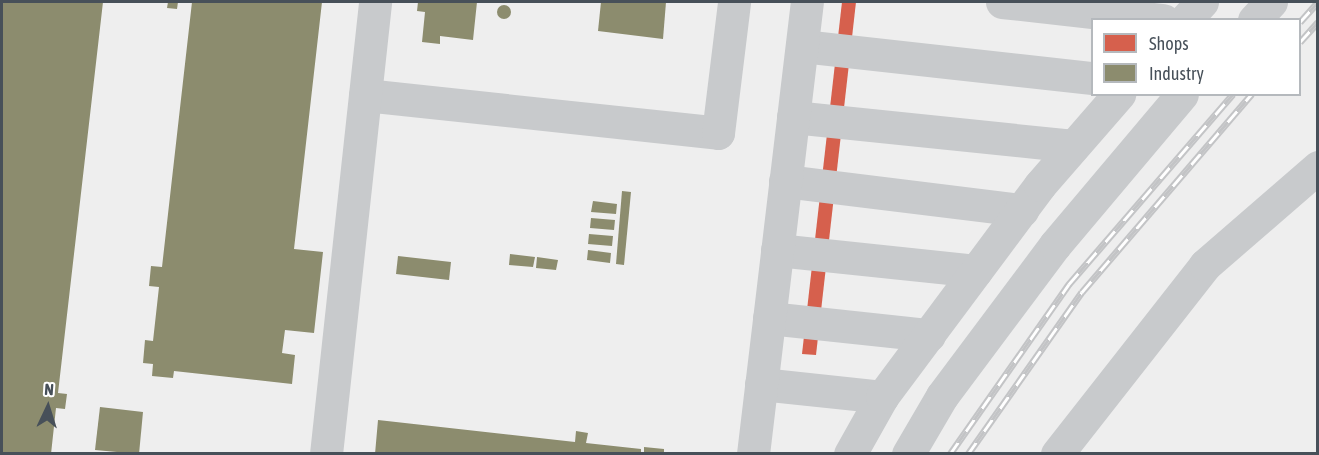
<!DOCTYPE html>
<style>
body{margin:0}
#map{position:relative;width:1319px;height:455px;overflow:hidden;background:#eee;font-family:"Asap Condensed",sans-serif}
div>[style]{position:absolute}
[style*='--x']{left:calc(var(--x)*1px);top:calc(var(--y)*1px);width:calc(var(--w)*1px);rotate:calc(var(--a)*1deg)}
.shops>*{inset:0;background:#d6604d}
.industry>*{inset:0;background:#8c8c6e}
.round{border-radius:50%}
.minor>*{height:33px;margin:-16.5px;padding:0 16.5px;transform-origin:16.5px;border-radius:16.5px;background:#c8cacc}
.rail>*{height:7px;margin-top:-3.5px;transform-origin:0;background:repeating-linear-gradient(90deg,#fff 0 14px,#c3c4c6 0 28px);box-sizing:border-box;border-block:2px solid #c3c4c6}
span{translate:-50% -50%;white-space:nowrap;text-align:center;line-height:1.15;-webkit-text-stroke:6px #fff;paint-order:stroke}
.frame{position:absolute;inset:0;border:3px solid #475059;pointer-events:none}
.legend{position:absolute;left:1091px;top:18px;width:210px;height:78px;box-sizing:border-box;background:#fff;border:2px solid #b5b9bd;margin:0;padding:8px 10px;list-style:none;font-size:18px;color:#475059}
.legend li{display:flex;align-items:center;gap:12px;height:30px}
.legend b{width:30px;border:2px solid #b5b9bd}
.north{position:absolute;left:18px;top:377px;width:60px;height:60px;-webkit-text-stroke:4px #fff;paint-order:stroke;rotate:4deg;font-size:16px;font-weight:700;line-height:24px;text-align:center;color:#475059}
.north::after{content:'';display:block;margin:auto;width:21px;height:27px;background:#475059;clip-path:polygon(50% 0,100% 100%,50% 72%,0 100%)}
</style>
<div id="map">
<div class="shops">
<div style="clip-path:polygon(842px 2px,856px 2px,816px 355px,802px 354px)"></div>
</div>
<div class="industry">
<div style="clip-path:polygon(2px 2px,103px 2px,58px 393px,67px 394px,65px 409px,56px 408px,51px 454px,2px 454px)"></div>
<div style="clip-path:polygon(168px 2px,178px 2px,177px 9px,167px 8px)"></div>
<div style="clip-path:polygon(192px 2px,322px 2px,294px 249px,323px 252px,314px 333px,285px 330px,282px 353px,295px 355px,292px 384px,174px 371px,173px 378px,152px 376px,153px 364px,143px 363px,145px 340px,153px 341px,159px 287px,149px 286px,151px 266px,162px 267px)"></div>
<div style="clip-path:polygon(418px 2px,477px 2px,473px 40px,440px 36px,440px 44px,422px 42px,425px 12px,417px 11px)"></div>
<div style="clip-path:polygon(601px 2px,666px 2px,663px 39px,598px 31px)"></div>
<div class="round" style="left:497px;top:5px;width:14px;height:14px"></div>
<div style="clip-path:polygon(622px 191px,631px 192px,624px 265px,616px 264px)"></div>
<div style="clip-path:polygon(593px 201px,617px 204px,616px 214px,591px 212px)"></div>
<div style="clip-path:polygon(591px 218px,615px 220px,614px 230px,590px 228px)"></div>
<div style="clip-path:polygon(589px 234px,613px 236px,612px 246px,588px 244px)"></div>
<div style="clip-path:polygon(588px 250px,611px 253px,610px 263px,587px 260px)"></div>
<div style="clip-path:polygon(510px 254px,535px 257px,533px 267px,509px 265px)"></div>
<div style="clip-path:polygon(398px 256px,451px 262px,449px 280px,396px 274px)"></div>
<div style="clip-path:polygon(537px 257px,558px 260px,556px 270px,536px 268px)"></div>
<div style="clip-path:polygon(100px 407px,143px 412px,139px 454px,95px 450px)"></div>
<div style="clip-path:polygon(378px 420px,575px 442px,576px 431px,588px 433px,586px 443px,641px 449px,641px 454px,375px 454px)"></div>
<div style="clip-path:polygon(644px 447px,664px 449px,664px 454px,644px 454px)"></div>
</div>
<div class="minor">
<div style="--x:1002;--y:2;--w:162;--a:6.4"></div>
<div style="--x:1185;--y:20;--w:25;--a:-47"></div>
<div style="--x:1254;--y:20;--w:25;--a:-47"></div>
<div style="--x:802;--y:46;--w:292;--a:6.3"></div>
<div style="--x:365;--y:95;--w:355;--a:6.1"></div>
<div style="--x:718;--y:133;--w:132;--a:-83"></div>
<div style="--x:793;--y:117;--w:282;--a:5.9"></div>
<div style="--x:785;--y:181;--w:239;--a:7"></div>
<div style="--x:777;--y:250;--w:200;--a:6"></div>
<div style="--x:769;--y:318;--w:161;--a:6.1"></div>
<div style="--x:761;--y:384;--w:122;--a:6.1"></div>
<div style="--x:326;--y:454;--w:455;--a:-83.8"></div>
<div style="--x:753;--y:454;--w:455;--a:-83.2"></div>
<div style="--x:850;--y:454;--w:65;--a:-60.7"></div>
<div style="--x:882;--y:397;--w:264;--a:-53.3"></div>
<div style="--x:1040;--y:185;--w:121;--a:-49"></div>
<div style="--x:908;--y:454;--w:67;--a:-59.6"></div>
<div style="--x:942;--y:396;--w:189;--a:-53.2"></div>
<div style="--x:1055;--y:245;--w:197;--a:-49.9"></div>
<div style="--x:1057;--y:454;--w:240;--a:-51.9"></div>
<div style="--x:1205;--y:265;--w:150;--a:-40.9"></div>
</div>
<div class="rail">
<div style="--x:1300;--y:22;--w:27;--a:-48"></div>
<div style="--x:1300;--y:42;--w:27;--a:-48"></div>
<div style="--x:950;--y:454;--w:208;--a:-55"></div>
<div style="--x:1069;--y:284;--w:251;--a:-49.2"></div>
<div style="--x:968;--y:454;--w:198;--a:-54.9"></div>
<div style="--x:1082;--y:292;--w:261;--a:-49.4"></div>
</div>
<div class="frame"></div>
<ul class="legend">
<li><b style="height:16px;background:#d6604d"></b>Shops</li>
<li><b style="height:16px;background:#8c8c6e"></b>Industry</li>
</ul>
<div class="north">N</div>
</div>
